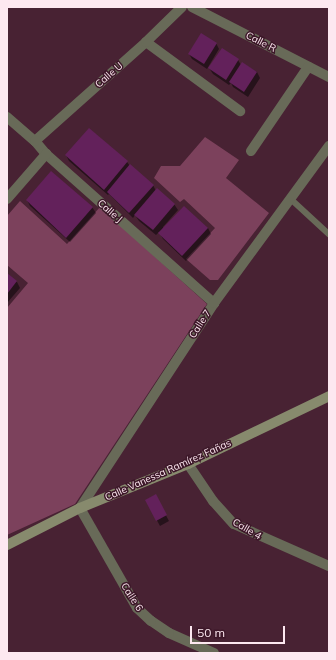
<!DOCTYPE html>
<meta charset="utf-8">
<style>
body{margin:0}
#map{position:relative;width:336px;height:660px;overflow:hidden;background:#482233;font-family:Mulish,sans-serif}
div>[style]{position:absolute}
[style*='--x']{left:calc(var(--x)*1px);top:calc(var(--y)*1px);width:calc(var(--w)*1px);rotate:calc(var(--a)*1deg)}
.green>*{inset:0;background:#7c415c}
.shadow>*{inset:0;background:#0007}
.building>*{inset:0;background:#63215b}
.lane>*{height:5.5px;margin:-2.75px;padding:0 2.75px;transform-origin:2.75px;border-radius:2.75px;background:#686a58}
.street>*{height:10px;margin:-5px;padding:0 5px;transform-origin:5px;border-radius:5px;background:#686a58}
.secondary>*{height:10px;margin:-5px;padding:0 5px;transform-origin:5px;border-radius:5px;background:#878a6d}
span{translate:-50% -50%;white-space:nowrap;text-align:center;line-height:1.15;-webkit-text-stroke:3px #3d1829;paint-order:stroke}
.street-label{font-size:10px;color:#fde8f0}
.frame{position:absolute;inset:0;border:8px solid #fde8f0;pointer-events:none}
.scale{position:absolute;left:190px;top:626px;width:95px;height:18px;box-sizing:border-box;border:2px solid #fde8f0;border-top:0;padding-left:5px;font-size:12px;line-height:14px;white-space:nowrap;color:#fde8f0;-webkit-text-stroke:3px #3d1829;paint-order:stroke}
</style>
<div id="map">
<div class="green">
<div style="clip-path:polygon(205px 137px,239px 160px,226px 178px,269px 213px,218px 280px,210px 280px,186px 259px,215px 228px,184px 199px,180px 202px,154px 178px,161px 166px,180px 166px)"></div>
<div style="clip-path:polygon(20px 201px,67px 244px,100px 207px,207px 304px,75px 504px,7px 535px,7px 308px,28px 283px,7px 265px,7px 216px)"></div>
</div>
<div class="shadow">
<div style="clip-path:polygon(216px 43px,219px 49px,207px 69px,192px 59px,189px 54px)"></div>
<div style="clip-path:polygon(238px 60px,241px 65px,242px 63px,257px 72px,260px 78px,248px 97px,233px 87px,231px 83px,229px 85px,213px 74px,209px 68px)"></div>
<div style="clip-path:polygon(66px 155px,127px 162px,130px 166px,153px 185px,156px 191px,174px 204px,178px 210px,163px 227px,164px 229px,208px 228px,211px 234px,186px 261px,163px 239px,159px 232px,156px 235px,139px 221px,135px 215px,133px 218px,109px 194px,108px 195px,69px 161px)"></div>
<div style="clip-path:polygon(27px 200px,92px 207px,96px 213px,70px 242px,30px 206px)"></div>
<div style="clip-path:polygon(7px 274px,17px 282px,20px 288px,7px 303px)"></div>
<div style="clip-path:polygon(155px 495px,169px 521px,160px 526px,146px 500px)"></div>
</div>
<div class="building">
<div style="clip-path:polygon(201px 33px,217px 43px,204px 64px,188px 54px)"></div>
<div style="clip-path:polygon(222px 48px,239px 59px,226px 80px,208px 68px)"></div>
<div style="clip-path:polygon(242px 62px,257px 72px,244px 92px,229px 82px)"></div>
<div style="clip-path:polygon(89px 128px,128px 161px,104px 190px,65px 155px)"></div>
<div style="clip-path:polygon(130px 164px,154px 185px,129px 213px,107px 192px)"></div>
<div style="clip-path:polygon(51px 171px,93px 207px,66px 238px,26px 200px)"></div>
<div style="clip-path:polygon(157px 188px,175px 204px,153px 230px,134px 215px)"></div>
<div style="clip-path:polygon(184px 206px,208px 228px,182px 256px,158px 233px)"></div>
<div style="clip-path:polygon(7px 273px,17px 281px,7px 294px)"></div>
<div style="clip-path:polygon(156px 494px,167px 515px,156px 521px,145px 500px)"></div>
</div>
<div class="lane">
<div style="--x:290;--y:198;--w:53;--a:42.7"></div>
</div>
<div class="street">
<div style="--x:192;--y:7;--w:154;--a:27.1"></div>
<div style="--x:146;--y:42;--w:117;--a:36.3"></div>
<div style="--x:7;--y:117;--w:37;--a:41"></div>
<div style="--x:35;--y:141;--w:17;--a:50"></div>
<div style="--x:46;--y:154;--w:225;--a:41.6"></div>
<div style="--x:35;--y:141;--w:149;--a:-41.7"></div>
<div style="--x:146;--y:42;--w:50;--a:-44.2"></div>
<div style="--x:251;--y:151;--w:102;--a:-55.8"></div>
<div style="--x:7;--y:199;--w:60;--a:-49.1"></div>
<div style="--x:188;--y:464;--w:45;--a:56"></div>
<div style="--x:213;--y:501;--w:31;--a:48"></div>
<div style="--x:234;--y:524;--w:104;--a:23.9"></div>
<div style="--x:214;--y:653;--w:49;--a:-156"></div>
<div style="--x:169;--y:633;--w:22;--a:-146"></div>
<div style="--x:151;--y:621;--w:19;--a:-137"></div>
<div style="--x:137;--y:608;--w:115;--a:-119.7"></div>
<div style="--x:80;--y:508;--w:245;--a:-56.8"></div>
<div style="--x:214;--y:303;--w:195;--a:-53.8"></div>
</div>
<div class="secondary">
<div style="--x:7;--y:545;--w:82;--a:-26.9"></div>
<div style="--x:80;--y:508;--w:117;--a:-22.2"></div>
<div style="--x:188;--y:464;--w:157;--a:-25.7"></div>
</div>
<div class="street-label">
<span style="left:261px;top:42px;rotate:27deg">Calle R</span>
<span style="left:109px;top:75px;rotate:-41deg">Calle U</span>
<span style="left:110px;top:211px;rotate:41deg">Calle J</span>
<span style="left:200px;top:324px;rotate:-57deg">Calle 7</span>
<span style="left:168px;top:470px;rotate:-24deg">Calle Vanessa Ramírez Fañas</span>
<span style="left:247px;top:529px;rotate:30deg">Calle 4</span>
<span style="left:132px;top:597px;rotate:57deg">Calle 6</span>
</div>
<div class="frame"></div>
<div class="scale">50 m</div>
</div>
